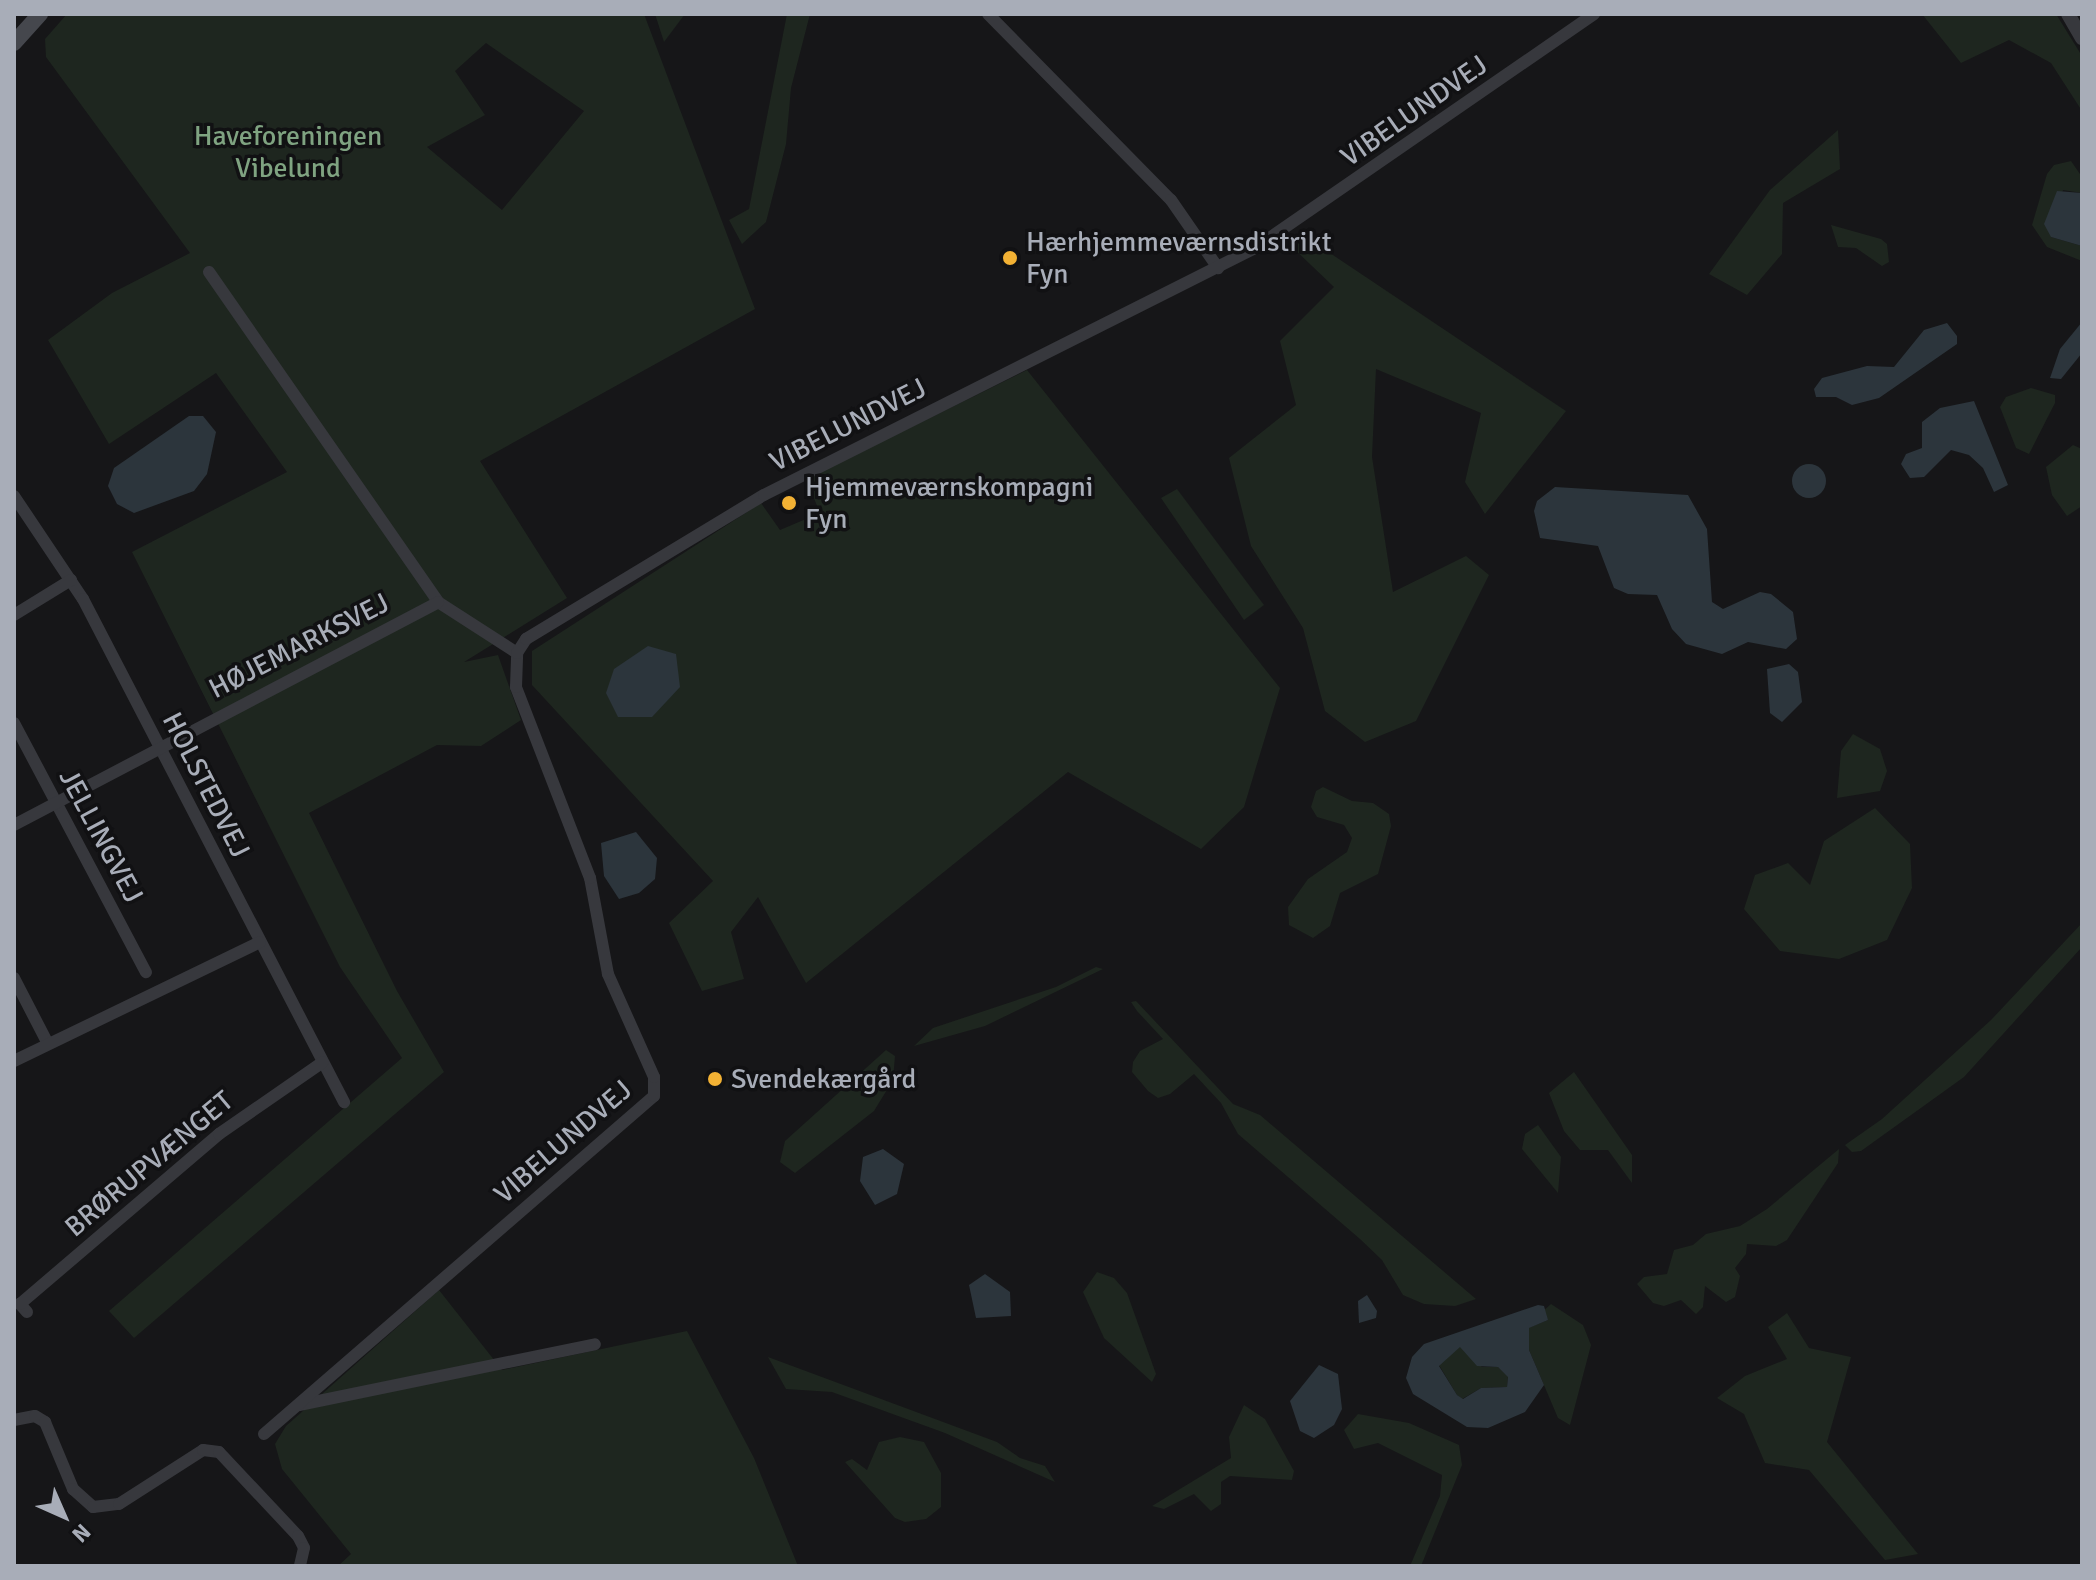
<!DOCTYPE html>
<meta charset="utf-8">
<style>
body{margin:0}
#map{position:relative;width:2096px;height:1580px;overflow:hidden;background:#161618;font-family:Signika,sans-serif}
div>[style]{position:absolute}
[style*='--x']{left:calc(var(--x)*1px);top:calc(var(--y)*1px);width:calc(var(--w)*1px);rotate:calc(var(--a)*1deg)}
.green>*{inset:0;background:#1e261f}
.water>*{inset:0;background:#2c353c}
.round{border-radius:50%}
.minor>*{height:12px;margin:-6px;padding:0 6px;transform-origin:6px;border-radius:6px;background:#37383d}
.tertiary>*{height:14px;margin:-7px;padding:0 7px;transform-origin:7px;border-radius:7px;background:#37383d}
.secondary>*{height:16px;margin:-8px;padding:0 8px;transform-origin:8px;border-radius:8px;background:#45474d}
.dots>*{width:22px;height:22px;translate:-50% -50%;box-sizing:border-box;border:4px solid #111113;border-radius:50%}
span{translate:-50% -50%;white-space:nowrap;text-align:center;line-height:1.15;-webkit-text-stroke:7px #111113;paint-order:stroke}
.street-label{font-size:28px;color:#a8adb8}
.park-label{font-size:28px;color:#7fa381}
.poi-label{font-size:28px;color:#a8adb8}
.left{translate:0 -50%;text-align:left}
.frame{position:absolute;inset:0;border:16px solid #a8adb8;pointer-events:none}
.north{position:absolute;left:24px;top:1476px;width:80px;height:80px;-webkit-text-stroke:6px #111113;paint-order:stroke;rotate:135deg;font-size:22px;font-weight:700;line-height:32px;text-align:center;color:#a8adb8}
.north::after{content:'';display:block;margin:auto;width:28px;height:36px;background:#a8adb8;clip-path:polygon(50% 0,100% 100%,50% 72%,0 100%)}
</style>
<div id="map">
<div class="green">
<div style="clip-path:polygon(evenodd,67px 14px,644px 14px,755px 309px,480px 461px,567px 598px,464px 662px,498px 655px,521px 720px,481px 746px,437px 745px,309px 813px,397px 991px,444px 1072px,134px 1338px,109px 1311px,402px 1058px,340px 967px,132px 552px,287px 472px,216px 373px,109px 444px,48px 340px,112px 293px,190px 253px,46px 57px,45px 39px,67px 14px,486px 43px,584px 111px,502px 210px,427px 147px,485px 115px,455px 71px,486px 43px)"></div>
<div style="clip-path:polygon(655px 14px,685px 14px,664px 42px)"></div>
<div style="clip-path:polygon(787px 14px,810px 14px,791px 88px,786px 144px,766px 222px,742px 244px,729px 220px,749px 209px)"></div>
<div style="clip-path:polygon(1922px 14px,2056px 14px,2082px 56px,2082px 111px,2051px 63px,2009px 40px,1961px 63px)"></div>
<div style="clip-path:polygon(1838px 130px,1840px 169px,1783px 203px,1782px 254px,1747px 295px,1709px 274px,1770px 190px)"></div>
<div style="clip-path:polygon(2071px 161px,2082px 177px,2082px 193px,2063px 190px,2051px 237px,2082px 246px,2082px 261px,2047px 247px,2032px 225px,2047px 174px,2054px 165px)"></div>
<div style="clip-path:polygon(1831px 225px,1881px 239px,1887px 244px,1889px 262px,1882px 266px,1856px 248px,1838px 247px)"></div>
<div style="clip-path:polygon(1303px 235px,1566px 411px,1485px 514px,1465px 482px,1481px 413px,1376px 369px,1372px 457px,1393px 592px,1466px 556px,1489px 575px,1416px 721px,1365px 742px,1325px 711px,1303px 628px,1251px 546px,1229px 458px,1296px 405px,1280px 341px,1334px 287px,1290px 245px)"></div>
<div style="clip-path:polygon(1027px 370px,1280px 688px,1244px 807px,1201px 849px,1068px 772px,806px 983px,758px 897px,731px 932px,744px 979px,702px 991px,669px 923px,713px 881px,532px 685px,532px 651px,761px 503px,780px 530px,820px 513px,806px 479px)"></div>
<div style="clip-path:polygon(2031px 388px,2055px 395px,2055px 403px,2029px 454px,2016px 448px,2000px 407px,2006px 397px)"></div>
<div style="clip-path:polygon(2073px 445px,2082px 449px,2082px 506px,2067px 516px,2052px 495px,2046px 467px)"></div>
<div style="clip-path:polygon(1177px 489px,1264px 605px,1244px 620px,1161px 498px)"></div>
<div style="clip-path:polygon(1853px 734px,1880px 749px,1887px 771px,1880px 791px,1837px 798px,1841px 751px)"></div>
<div style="clip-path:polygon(1323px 787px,1352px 801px,1373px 803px,1389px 814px,1391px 826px,1378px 874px,1340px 893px,1330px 926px,1313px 938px,1289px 925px,1288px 907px,1308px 879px,1347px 852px,1352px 838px,1344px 825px,1317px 817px,1311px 807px,1316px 791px)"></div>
<div style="clip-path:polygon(1875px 808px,1910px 844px,1912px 888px,1887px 940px,1839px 959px,1780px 951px,1744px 909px,1755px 875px,1788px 863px,1810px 885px,1824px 841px)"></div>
<div style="clip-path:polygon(2082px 923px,2082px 947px,1964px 1077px,1861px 1151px,1852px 1152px,1845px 1145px,1882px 1119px,1991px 1020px)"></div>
<div style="clip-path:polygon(1096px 967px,1103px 969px,985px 1026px,914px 1046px,933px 1028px,1056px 987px)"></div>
<div style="clip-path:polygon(1136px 1001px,1233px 1104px,1260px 1115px,1476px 1299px,1455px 1306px,1424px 1304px,1403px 1295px,1382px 1260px,1360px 1239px,1238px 1134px,1221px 1103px,1194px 1074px,1170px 1094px,1158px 1098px,1148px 1091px,1132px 1072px,1133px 1062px,1140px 1051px,1163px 1039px,1137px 1011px,1131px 1002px)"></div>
<div style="clip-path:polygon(886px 1050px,895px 1056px,893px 1080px,874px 1111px,795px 1173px,780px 1162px,785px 1141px)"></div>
<div style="clip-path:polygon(1574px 1072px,1632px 1155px,1632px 1183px,1608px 1150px,1580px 1150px,1564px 1131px,1549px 1093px)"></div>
<div style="clip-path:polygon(1538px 1125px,1561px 1157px,1558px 1193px,1522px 1149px,1525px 1134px)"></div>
<div style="clip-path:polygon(1839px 1149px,1838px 1163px,1787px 1240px,1776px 1246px,1747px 1244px,1746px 1254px,1735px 1268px,1740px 1276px,1735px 1297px,1726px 1302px,1705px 1286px,1703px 1307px,1696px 1314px,1681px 1300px,1664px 1306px,1653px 1303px,1637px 1284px,1644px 1277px,1667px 1274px,1674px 1250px,1693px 1245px,1706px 1234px,1740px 1226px,1767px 1209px)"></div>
<div style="clip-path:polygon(1097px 1272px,1114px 1278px,1127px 1293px,1156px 1374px,1152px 1382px,1104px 1338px,1083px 1292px)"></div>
<div style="clip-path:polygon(439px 1290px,502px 1370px,687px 1331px,754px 1458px,798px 1566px,338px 1566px,351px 1554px,282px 1469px,275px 1444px,286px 1426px)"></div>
<div style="clip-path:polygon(1551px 1304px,1583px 1325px,1591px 1345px,1570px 1425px,1558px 1418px,1529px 1350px,1528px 1328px,1548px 1320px,1542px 1312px)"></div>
<div style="clip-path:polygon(1787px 1313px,1809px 1348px,1851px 1357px,1827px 1442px,1918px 1554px,1885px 1560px,1809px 1470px,1765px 1463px,1744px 1414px,1717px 1398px,1745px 1376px,1787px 1359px,1768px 1327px)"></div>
<div style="clip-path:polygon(1460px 1346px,1482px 1367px,1498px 1367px,1508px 1376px,1507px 1387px,1481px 1388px,1462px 1399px,1457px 1395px,1439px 1365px)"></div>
<div style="clip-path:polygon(768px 1357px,997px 1442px,1020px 1458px,1045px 1466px,1055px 1482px,945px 1433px,832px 1392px,786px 1389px)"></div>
<div style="clip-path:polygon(1244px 1405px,1265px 1419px,1294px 1471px,1292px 1480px,1230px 1476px,1221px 1482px,1221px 1504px,1211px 1511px,1194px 1494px,1164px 1509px,1152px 1506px,1231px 1458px,1229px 1437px)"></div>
<div style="clip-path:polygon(1358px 1414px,1409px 1423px,1459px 1445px,1462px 1465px,1421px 1566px,1410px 1566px,1440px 1496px,1442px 1475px,1378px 1443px,1354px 1449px,1344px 1430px)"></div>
<div style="clip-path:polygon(900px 1437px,924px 1442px,941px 1473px,941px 1507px,926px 1519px,905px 1522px,895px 1518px,845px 1462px,852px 1459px,867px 1470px,879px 1442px)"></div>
</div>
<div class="water">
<div style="clip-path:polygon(2057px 191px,2082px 193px,2082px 246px,2051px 237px,2044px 224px)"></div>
<div style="clip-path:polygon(2082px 322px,2082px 353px,2061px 379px,2050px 378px,2060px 349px)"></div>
<div style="clip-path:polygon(1947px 323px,1957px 336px,1957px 344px,1879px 398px,1852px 405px,1836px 397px,1816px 397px,1814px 389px,1822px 378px,1867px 366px,1894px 367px,1924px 330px)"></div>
<div style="clip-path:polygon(1974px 401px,2008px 485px,1994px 492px,1983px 468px,1969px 455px,1951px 450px,1924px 477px,1910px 478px,1901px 464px,1906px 454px,1922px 448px,1922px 422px,1940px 408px)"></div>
<div style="clip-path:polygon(189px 416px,203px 416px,216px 432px,207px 474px,194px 491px,134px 513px,117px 504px,108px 486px,114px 468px)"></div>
<div class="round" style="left:1792px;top:464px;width:34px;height:34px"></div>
<div style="clip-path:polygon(1555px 487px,1688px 495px,1707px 529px,1712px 602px,1723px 609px,1760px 592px,1771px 594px,1793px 612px,1797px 639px,1786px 649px,1748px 642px,1722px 654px,1686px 644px,1672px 629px,1657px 595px,1628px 594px,1614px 588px,1598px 546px,1540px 538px,1534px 511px,1537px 501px)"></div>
<div style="clip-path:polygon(648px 646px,676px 654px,680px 687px,652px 717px,618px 717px,606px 693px,614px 669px)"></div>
<div style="clip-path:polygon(1789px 664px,1798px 672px,1802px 702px,1782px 722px,1770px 713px,1767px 669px)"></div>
<div style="clip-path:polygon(636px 832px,657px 858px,655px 879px,639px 893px,619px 899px,604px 876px,601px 843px)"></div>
<div style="clip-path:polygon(883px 1149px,904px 1164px,897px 1194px,875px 1205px,860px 1181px,863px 1157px)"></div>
<div style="clip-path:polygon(985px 1274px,1010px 1292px,1011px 1316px,976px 1318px,969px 1285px)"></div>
<div style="clip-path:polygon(1367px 1295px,1377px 1311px,1376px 1318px,1359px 1323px,1358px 1301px)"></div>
<div style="clip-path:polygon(evenodd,1538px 1305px,1544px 1306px,1548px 1320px,1529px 1328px,1529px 1350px,1544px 1385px,1525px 1412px,1488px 1428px,1467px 1427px,1413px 1394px,1406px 1378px,1412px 1357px,1424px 1344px,1538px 1305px,1460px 1347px,1477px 1366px,1498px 1367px,1508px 1377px,1507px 1387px,1481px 1388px,1463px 1399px,1457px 1395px,1439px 1366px,1460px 1347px)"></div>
<div style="clip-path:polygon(1319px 1365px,1338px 1374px,1342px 1409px,1334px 1425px,1314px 1438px,1300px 1431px,1290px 1401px)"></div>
</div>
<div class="minor">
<div style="--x:988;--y:14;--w:261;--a:45.5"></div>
<div style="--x:1171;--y:200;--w:83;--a:55.3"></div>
<div style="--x:209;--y:272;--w:402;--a:55.2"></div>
<div style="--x:438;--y:602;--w:94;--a:32.8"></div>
<div style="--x:14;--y:496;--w:124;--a:56.2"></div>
<div style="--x:83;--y:599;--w:567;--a:62.58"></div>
<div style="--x:14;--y:615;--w:67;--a:-31.6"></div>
<div style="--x:14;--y:723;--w:282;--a:62.1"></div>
<div style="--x:14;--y:825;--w:479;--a:-27.7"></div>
<div style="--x:14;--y:978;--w:74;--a:62.7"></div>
<div style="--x:14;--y:1061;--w:273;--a:-25.8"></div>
<div style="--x:27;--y:1312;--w:11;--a:-131"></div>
<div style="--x:20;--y:1304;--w:262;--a:-40.5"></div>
<div style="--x:219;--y:1134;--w:126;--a:-34.7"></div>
<div style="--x:299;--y:1405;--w:302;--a:-11.6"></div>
<div style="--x:14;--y:1420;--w:21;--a:-11"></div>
<div style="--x:35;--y:1416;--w:12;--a:31"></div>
<div style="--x:45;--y:1422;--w:73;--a:67.3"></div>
<div style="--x:73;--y:1489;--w:27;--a:42"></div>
<div style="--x:93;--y:1507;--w:26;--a:-7"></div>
<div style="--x:119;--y:1504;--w:100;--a:-32.7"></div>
<div style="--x:203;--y:1450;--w:16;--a:7"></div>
<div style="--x:219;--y:1452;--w:115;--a:46.8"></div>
<div style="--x:298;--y:1536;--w:13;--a:63"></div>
<div style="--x:304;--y:1548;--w:18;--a:103"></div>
<div style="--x:264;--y:1434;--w:516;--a:-40.91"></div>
<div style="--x:654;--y:1096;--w:19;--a:-90"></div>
<div style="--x:654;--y:1077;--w:113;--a:-114.1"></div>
<div style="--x:608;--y:974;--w:98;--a:-100.6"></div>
<div style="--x:590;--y:878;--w:205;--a:-111.2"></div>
<div style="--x:516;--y:687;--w:34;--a:-88"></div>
<div style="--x:517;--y:653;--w:17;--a:-57"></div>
<div style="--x:526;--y:639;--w:278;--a:-31.2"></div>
<div style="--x:764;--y:495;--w:550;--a:-26.7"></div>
<div style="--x:1255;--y:248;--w:412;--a:-34.6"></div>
</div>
<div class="tertiary">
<div style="--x:2068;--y:14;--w:28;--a:60"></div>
</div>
<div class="secondary">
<div style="--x:14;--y:43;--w:39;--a:-48"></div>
</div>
<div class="dots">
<div style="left:1010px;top:258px;background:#f2b134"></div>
<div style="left:789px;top:503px;background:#f2b134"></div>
<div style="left:715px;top:1079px;background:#f2b134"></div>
</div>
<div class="street-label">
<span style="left:1414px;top:111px;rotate:-35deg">VIBELUNDVEJ</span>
<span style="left:848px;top:425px;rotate:-27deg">VIBELUNDVEJ</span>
<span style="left:299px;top:646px;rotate:-27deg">HØJEMARKSVEJ</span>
<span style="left:206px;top:785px;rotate:63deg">HOLSTEDVEJ</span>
<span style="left:101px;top:836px;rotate:62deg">JELLINGVEJ</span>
<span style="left:563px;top:1142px;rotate:-41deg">VIBELUNDVEJ</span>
<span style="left:149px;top:1164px;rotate:-40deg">BRØRUPVÆNGET</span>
</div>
<div class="park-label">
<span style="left:288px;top:152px">Haveforeningen<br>Vibelund</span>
</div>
<div class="poi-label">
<span class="left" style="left:1026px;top:258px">Hærhjemmeværnsdistrikt<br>Fyn</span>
<span class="left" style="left:805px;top:503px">Hjemmeværnskompagni<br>Fyn</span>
<span class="left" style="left:731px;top:1079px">Svendekærgård</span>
</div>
<div class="frame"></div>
<div class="north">N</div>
</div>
